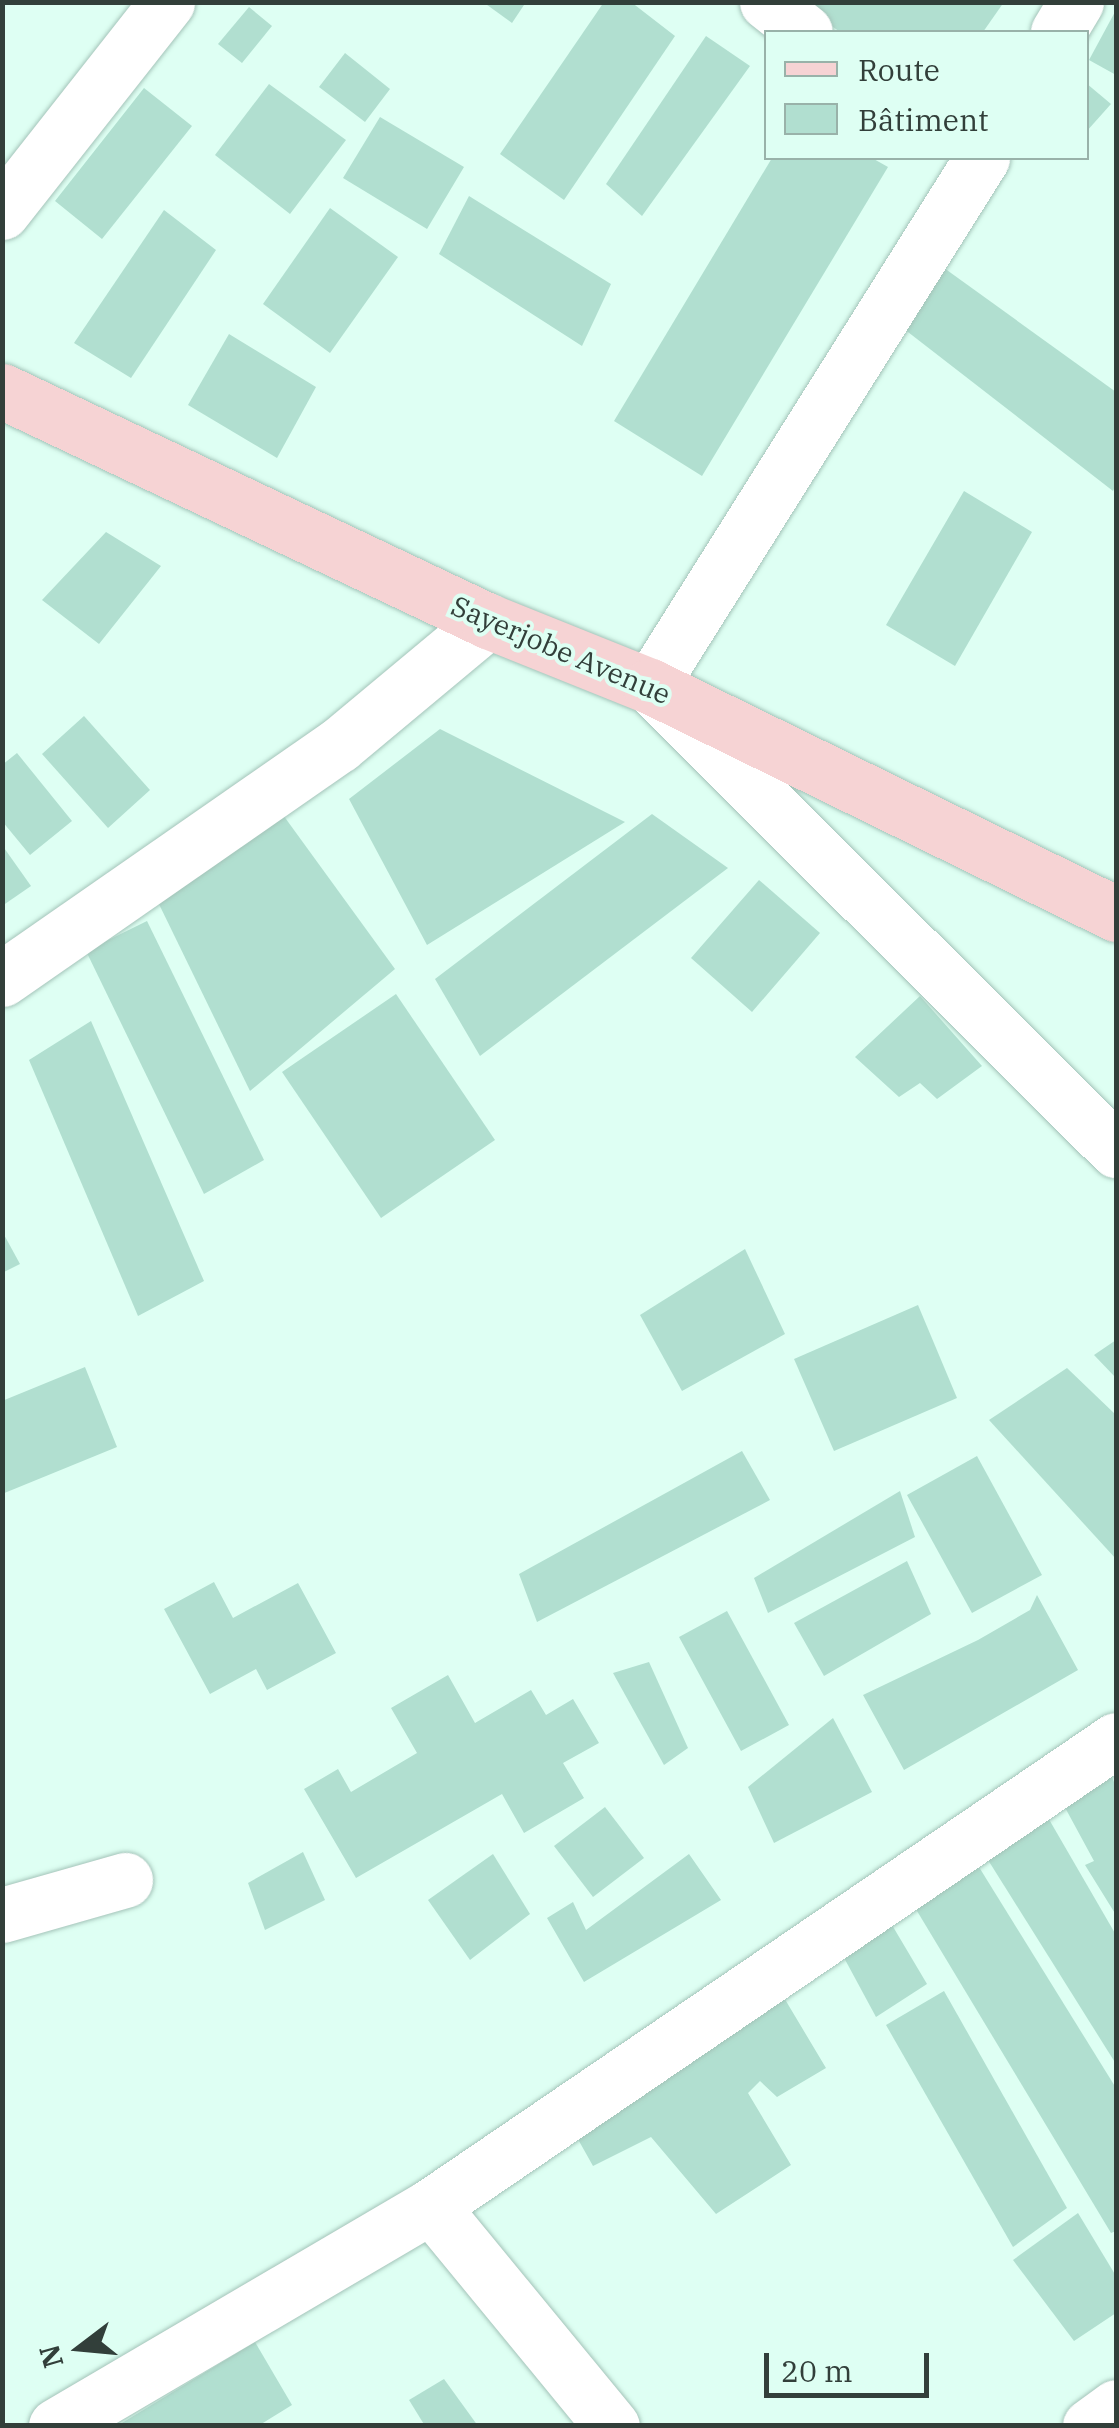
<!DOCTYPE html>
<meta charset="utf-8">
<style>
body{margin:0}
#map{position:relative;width:1119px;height:2428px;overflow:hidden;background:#defff3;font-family:"IBM Plex Serif",serif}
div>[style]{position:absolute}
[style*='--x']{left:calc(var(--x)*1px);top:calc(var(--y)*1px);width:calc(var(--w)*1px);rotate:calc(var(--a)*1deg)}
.building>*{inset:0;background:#b1dfd0}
.roads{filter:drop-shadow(0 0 2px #a4c4b9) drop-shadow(0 0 2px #a4c4b9)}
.minor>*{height:55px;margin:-27.5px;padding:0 27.5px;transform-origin:27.5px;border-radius:27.5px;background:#fff}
.major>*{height:55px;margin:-27.5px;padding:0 27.5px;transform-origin:27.5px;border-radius:27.5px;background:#f6d3d4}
span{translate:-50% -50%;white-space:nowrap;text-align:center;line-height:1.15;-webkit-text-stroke:8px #defff3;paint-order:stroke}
.street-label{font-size:28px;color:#323f3a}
.frame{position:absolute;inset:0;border:5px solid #323f3a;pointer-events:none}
.legend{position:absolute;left:764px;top:30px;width:325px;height:130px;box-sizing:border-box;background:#defff3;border:2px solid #99b2a9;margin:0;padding:12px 18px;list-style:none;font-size:30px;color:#323f3a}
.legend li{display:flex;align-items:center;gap:20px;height:50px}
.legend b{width:50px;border:2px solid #99b2a9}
.north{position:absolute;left:30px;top:2298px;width:100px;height:100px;-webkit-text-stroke:8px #defff3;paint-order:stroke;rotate:254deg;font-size:28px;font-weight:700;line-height:40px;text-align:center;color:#323f3a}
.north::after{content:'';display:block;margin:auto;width:35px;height:45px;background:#323f3a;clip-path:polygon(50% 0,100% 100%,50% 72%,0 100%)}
.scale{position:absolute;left:764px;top:2353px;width:165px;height:45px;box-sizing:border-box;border:5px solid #323f3a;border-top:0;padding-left:12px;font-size:30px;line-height:35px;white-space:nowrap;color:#323f3a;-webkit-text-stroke:8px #defff3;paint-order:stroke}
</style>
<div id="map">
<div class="building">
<div style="clip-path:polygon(483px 2px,526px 2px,512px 23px)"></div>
<div style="clip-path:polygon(604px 2px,631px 2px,675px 36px,564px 200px,500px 154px)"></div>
<div style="clip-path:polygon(798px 2px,1004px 2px,983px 32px,840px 32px)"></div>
<div style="clip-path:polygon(249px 7px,272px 26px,242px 63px,218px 44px)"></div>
<div style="clip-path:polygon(1116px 10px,1116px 75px,1089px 60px)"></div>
<div style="clip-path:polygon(706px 36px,750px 66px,642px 216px,606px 184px)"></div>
<div style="clip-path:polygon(345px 53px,390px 89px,365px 122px,319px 87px)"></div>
<div style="clip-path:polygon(1086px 83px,1111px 104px,1086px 132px)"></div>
<div style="clip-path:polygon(269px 84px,346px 140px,290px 214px,215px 155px)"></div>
<div style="clip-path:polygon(144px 88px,192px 126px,102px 239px,55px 201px)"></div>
<div style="clip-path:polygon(380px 117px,464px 167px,427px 229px,343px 178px)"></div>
<div style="clip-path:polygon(772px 158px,872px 158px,888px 167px,702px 476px,614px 421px)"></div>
<div style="clip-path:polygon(469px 196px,611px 284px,582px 346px,439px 254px)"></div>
<div style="clip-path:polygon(330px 208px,398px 257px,330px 353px,263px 304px)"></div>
<div style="clip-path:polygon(164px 210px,216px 250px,131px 378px,74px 343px)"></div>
<div style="clip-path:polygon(926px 255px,1116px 392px,1116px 485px,1113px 491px,886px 315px)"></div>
<div style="clip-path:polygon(229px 334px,316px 387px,277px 458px,188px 405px)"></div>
<div style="clip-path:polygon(964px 491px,1032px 532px,955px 666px,886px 625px)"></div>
<div style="clip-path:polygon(106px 532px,161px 566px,99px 644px,42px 600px)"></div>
<div style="clip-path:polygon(84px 716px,150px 790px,108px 828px,42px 754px)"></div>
<div style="clip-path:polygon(440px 729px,625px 822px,427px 945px,349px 799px)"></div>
<div style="clip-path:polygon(17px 753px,72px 821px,30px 855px,2px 821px,2px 765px)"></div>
<div style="clip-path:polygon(278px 808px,395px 969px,250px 1091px,156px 898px)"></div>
<div style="clip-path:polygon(652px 814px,728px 868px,480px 1056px,435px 979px)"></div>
<div style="clip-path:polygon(2px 845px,31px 886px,2px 906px)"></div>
<div style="clip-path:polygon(759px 880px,820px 933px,752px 1012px,691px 958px)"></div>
<div style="clip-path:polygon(147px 921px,264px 1160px,204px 1194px,86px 951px)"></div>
<div style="clip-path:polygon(396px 994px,495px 1140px,381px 1218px,282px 1072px)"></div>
<div style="clip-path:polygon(920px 996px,982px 1066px,937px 1099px,920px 1083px,899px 1097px,855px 1057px)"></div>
<div style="clip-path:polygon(91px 1021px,204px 1281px,138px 1316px,29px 1060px)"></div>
<div style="clip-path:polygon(2px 1231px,20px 1264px,2px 1273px)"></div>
<div style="clip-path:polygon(745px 1249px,785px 1334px,682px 1391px,640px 1315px)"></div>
<div style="clip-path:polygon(918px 1305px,957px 1398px,834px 1451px,794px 1359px)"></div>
<div style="clip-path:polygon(1116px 1340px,1116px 1378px,1094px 1355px)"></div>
<div style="clip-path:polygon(85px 1367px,117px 1447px,2px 1494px,2px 1401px)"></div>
<div style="clip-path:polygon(1067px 1368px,1116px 1415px,1116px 1559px,989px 1420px)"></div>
<div style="clip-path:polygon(742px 1451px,770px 1500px,537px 1622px,519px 1574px)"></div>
<div style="clip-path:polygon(977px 1456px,1042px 1575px,972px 1613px,907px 1495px)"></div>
<div style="clip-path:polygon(900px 1491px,915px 1537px,768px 1613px,754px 1578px)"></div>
<div style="clip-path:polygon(907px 1561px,931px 1614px,824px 1676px,794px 1623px)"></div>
<div style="clip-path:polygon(214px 1582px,233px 1618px,298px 1583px,336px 1653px,267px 1690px,256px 1669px,210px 1694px,164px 1609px)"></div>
<div style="clip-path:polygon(1037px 1595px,1078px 1670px,904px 1770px,863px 1695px,978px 1640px,1030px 1610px)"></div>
<div style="clip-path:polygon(727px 1611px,789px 1725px,741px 1751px,679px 1637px)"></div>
<div style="clip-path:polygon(649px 1662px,688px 1748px,664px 1765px,613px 1673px)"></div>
<div style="clip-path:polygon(448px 1675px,475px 1723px,531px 1690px,546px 1715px,573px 1699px,599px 1743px,563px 1763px,584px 1798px,524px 1833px,502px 1794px,356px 1878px,304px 1789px,338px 1769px,351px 1792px,417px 1753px,391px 1708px)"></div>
<div style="clip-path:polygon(833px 1718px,872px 1792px,774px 1843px,748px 1787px)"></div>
<div style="clip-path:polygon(1110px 1772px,1116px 1787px,1116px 1915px,1085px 1865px,1094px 1861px,1062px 1802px)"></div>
<div style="clip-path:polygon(605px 1807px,644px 1858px,593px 1897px,554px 1846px)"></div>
<div style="clip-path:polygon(1043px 1809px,1116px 1935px,1116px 2064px,983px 1852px)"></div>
<div style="clip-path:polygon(303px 1852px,325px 1900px,265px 1930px,248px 1883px)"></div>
<div style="clip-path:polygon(493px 1854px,530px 1914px,470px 1960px,428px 1900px)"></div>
<div style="clip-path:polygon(689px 1854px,721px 1900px,584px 1982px,547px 1918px,573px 1902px,586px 1930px)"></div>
<div style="clip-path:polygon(974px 1859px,1116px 2088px,1116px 2231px,1111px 2233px,911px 1901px)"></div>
<div style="clip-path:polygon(892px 1925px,927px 1984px,876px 2017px,842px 1954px)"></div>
<div style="clip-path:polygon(780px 1991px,826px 2068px,777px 2097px,760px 2081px,748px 2093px,791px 2165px,716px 2214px,651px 2137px,593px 2166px,570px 2125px)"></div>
<div style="clip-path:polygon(944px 1991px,1067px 2208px,1013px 2247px,886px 2025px)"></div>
<div style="clip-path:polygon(1078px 2213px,1116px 2276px,1116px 2313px,1074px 2341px,1013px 2260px)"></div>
<div style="clip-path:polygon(255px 2342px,292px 2405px,258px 2426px,117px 2426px)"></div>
<div style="clip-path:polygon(444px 2379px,478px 2426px,425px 2426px,409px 2400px)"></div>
</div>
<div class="roads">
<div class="minor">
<div style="--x:767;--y:2;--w:48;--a:38.3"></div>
<div style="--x:1058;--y:32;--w:35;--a:-59"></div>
<div style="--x:982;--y:158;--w:624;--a:122.16"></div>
<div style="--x:650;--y:686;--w:658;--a:44.88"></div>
<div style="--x:2;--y:212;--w:267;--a:-51.8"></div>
<div style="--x:2;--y:979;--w:410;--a:-34.8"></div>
<div style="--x:339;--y:745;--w:194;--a:-39.8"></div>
<div style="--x:2;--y:1915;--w:128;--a:-15.9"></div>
<div style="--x:431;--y:2206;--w:285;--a:50.6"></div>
<div style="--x:56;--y:2426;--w:435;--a:-30.4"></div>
<div style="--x:431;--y:2206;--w:828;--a:-34.23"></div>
<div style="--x:1090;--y:2426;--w:32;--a:-36"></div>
</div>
<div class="major">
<div style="--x:2;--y:391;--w:538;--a:25.33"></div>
<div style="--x:488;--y:621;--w:175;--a:21.9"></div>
<div style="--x:650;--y:686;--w:519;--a:26.07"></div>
</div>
</div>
<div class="street-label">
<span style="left:561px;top:650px;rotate:23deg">Sayerjobe Avenue</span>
</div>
<div class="frame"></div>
<ul class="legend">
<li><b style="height:12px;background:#f6d3d4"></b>Route</li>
<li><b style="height:28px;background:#b1dfd0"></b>Bâtiment</li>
</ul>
<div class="north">N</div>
<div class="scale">20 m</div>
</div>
